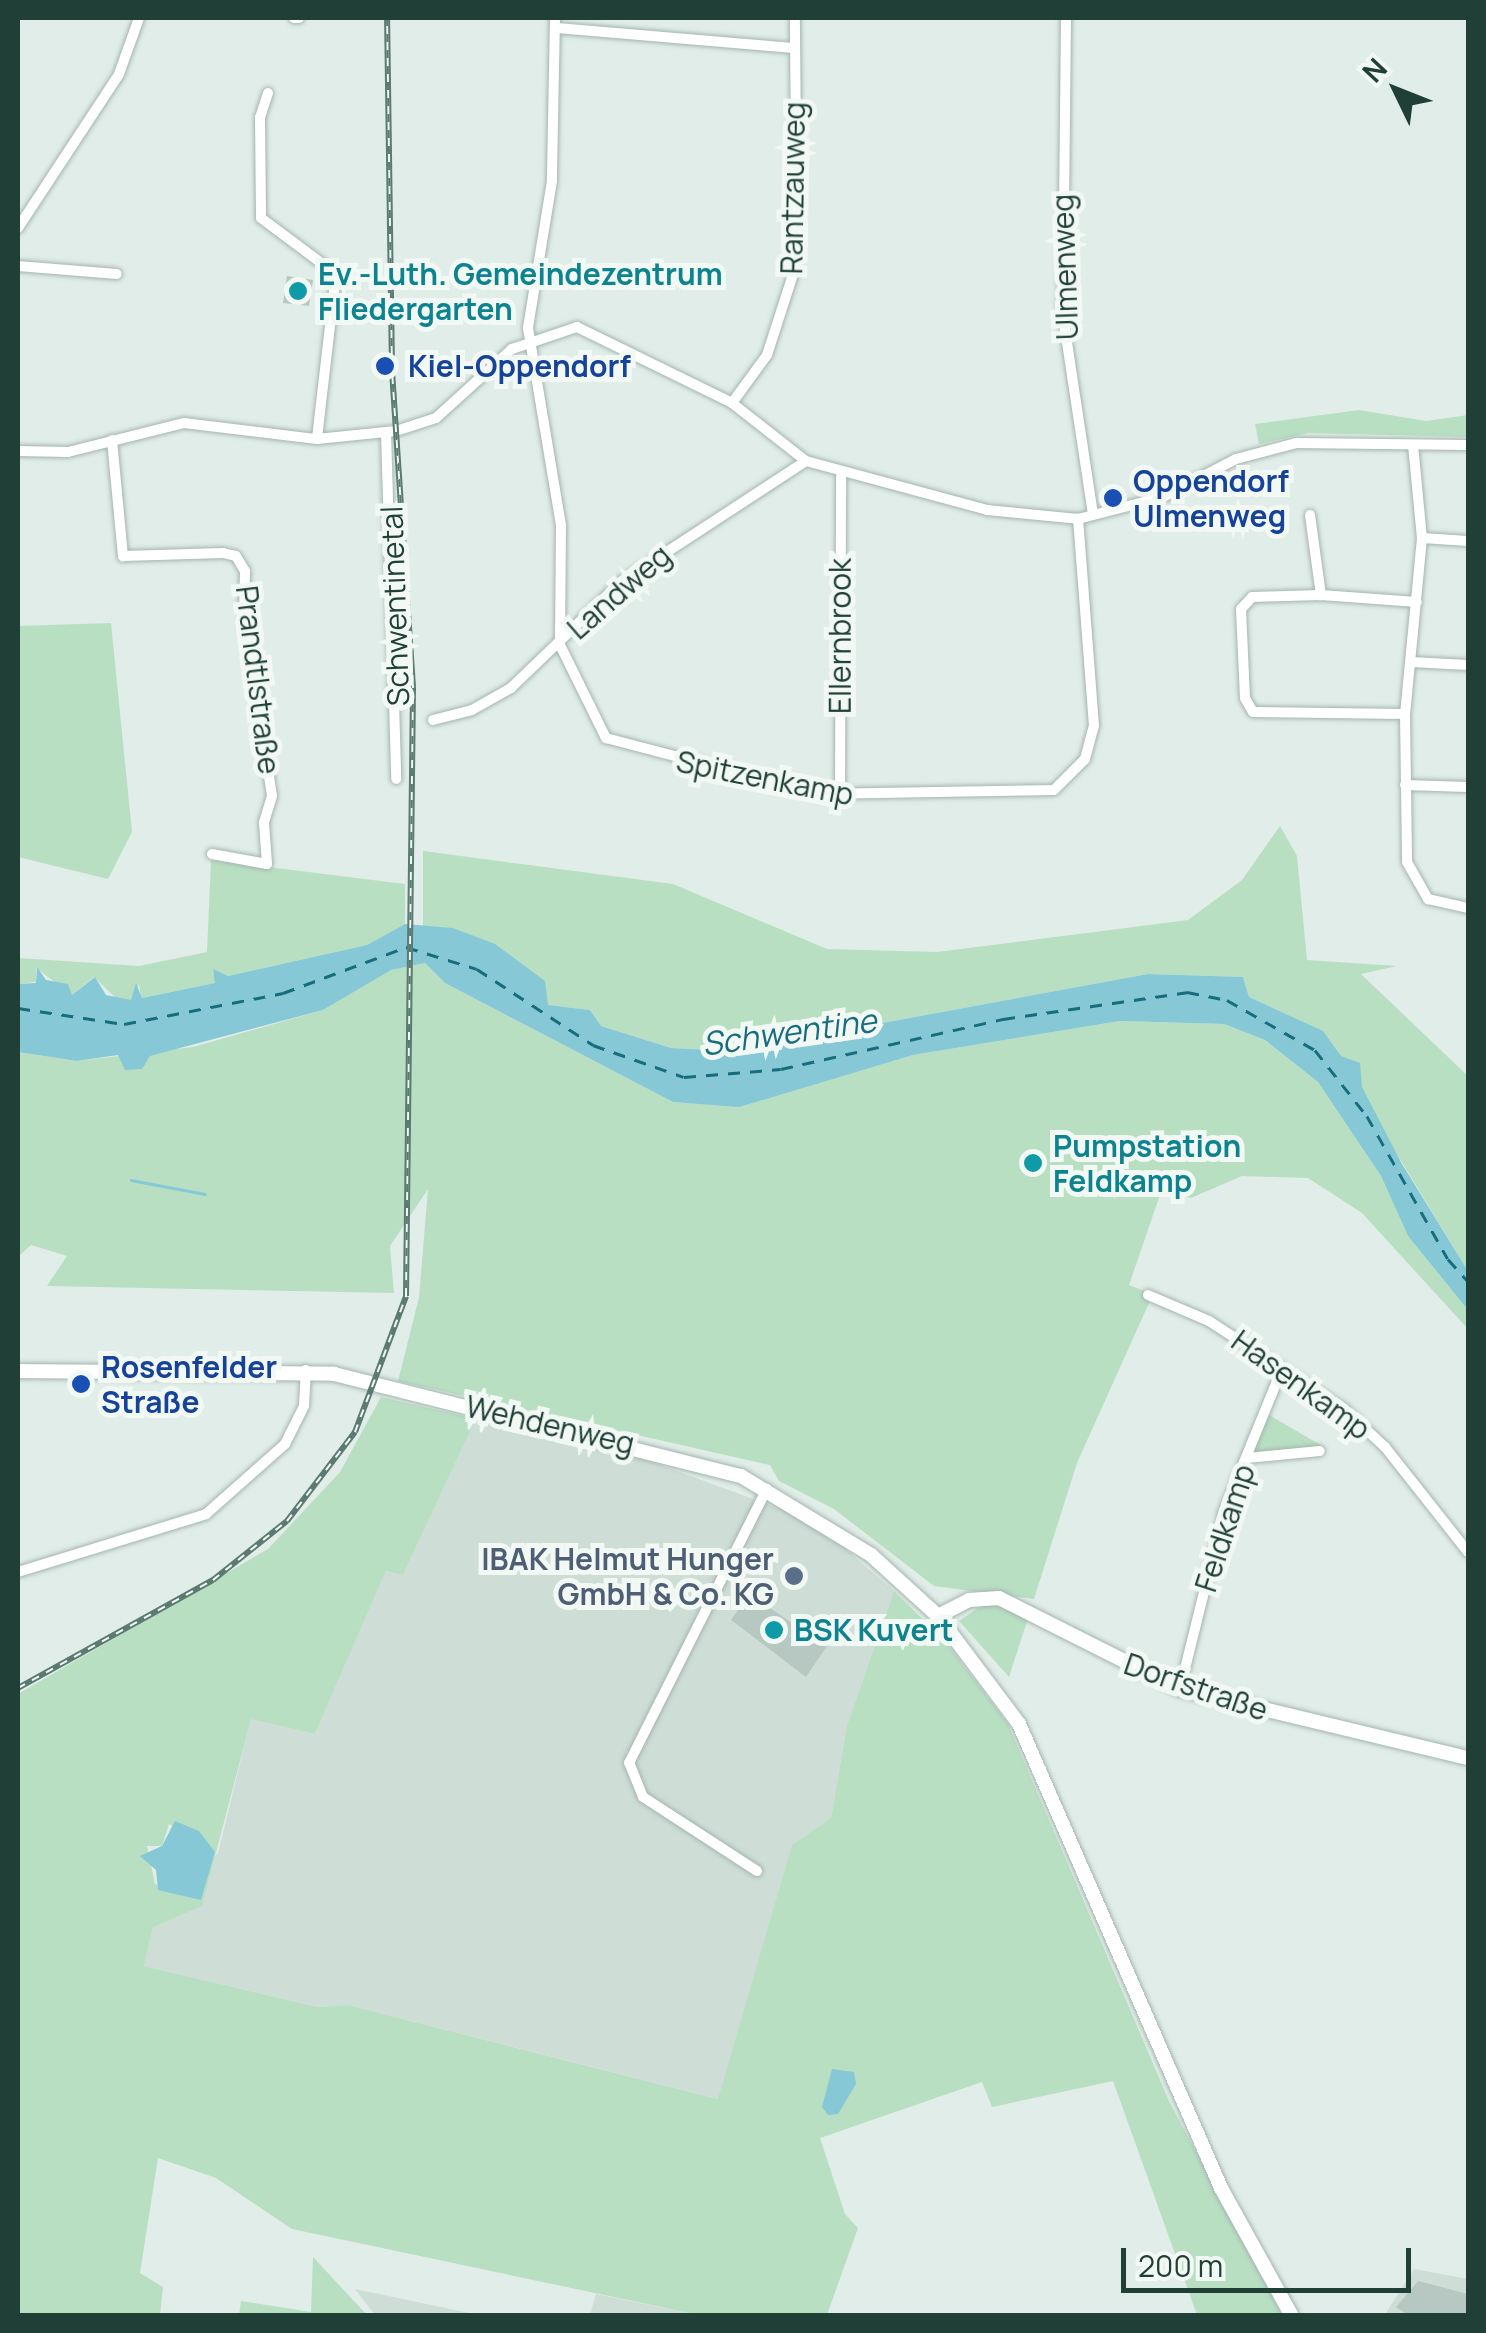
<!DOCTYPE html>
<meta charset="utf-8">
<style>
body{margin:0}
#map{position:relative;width:1486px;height:2333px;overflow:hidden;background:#e1ede8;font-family:Manrope,sans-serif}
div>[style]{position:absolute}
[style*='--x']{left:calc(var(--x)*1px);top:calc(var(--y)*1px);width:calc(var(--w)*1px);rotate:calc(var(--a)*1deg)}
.built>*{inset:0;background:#cfddd7}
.green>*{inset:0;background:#b9dfc3}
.water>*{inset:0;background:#86c8d5}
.stream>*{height:2.5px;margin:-1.25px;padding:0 1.25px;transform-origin:1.25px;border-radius:1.25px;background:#86c8d5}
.ferry>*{height:2.5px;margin-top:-1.25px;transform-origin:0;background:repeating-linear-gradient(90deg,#176c7e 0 12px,transparent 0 22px)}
.building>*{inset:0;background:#b6c8c1}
.roads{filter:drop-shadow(0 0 2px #a3b5af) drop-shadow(0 0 2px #a3b5af)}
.street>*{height:10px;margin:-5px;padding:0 5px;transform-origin:5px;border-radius:5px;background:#fff}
.secondary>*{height:14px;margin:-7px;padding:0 7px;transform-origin:7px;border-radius:7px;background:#fff}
.rail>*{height:6px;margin-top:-3px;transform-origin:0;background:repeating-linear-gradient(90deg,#f2f9f5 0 8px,#5b7a72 0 16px);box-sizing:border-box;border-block:2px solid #5b7a72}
.dots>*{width:28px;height:28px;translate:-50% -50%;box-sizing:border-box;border:5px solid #f2f9f5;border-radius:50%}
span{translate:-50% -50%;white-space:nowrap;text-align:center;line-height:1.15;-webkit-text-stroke:10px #f2f9f5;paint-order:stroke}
.street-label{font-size:30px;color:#203f37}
.culture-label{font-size:30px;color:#0d838f;font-weight:700}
.left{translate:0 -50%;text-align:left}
.transit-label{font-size:30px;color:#164399;font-weight:700}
.service-label{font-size:30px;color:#4e5e75;font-weight:700}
.right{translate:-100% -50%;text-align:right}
.water-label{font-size:32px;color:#176c7e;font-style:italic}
.frame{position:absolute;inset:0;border:20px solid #203f37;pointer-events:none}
.north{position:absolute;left:1346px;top:40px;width:100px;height:100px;-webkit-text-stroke:8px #f2f9f5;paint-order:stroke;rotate:313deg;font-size:28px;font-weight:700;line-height:40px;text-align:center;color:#203f37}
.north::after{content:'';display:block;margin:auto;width:35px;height:45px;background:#203f37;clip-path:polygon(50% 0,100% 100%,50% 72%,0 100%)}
.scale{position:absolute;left:1121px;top:2248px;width:290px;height:45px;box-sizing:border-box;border:5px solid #203f37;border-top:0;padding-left:12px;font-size:30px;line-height:35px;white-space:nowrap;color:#203f37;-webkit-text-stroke:8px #f2f9f5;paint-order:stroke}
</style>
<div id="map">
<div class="built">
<div style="clip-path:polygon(476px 1419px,647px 1460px,783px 1510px,829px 1535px,894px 1591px,847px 1725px,831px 1818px,792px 1846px,719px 2099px,348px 2005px,318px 2007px,144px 1966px,153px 1927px,218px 1853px,251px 1718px,315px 1734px,386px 1571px,403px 1575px)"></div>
<div style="clip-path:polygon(1414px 2269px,1468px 2279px,1468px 2315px,1384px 2316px)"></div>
<div style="clip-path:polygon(355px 2289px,479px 2315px,375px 2315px)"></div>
<div style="clip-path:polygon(596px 2294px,699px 2315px,590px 2315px)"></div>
</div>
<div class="green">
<div style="clip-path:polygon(1359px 410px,1426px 421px,1468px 415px,1468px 437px,1308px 433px,1259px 444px,1255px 424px)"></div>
<div style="clip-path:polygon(111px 623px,132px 832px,108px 879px,18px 857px,18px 626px)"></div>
<div style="clip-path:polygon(1280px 826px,1297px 856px,1307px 960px,1397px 966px,1361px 974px,1468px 1076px,1468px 1271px,1322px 1031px,1249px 997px,1243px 977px,1148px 974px,731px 1051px,671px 1048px,601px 1026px,590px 1010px,548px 1005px,453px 928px,423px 928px,423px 851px,673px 884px,827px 949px,937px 952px,1188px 920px,1242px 880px)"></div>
<div style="clip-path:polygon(211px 860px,405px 884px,405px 924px,367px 945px,228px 976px,213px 970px,216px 983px,141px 998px,139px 984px,132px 1000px,118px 1000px,94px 977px,72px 995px,36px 968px,36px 982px,18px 984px,18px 958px,139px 966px,207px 952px)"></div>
<div style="clip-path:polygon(425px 963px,445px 983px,673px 1102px,739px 1106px,913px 1055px,1120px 1021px,1224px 1024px,1265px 1040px,1318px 1082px,1381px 1176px,1408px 1236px,1468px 1310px,1468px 1329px,1362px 1213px,1308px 1178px,1242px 1176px,1191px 1198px,1162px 1189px,1129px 1285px,1147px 1292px,1149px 1303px,1077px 1463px,1034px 1599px,934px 1586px,834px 1509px,779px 1481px,770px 1465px,398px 1381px,419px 1297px,428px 1189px,390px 1246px,394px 1293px,47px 1286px,67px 1256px,31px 1245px,18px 1257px,18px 1052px,77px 1061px,193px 1047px,323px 1010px,390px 970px)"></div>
<div style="clip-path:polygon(evenodd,381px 1397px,476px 1419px,403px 1575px,386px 1571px,315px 1734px,251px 1719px,202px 1906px,153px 1927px,144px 1966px,318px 2007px,348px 2005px,718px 2099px,792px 1845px,831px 1818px,847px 1725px,894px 1591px,945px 1641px,1008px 1724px,1169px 2101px,1282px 2315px,1197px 2315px,1113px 2081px,992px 2107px,982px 2082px,820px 2138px,845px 2214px,858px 2228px,827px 2315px,699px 2315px,292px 2229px,216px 2178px,158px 2158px,140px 2273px,163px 2287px,160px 2315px,18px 2315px,18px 1694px,268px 1549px,340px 1472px,381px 1397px,169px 1824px,215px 1852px,201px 1900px,155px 1884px,147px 1846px,162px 1846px,169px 1824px)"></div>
<div style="clip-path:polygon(1269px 1415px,1324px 1447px,1253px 1454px)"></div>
<div style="clip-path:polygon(985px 1603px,1029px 1615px,1009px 1677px,959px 1621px)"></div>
<div style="clip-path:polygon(313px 2257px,367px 2315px,239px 2315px,241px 2301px,311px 2312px)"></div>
</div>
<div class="water">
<div style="clip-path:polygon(405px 924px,453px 928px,495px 944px,545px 981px,548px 1005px,590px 1010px,601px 1026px,671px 1048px,731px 1051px,1148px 974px,1243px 977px,1249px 997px,1323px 1031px,1341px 1056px,1360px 1063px,1362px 1087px,1402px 1164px,1468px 1271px,1468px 1310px,1408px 1236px,1381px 1176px,1318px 1082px,1265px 1040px,1224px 1024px,1120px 1021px,913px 1055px,739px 1107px,673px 1102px,445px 983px,425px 963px,391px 970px,323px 1010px,150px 1056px,142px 1069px,125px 1070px,118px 1055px,77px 1061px,18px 1052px,18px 984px,36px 983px,37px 967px,46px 980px,68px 984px,72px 995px,95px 977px,106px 995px,131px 1000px,136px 983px,142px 998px,215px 983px,213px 969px,228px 976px,367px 945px)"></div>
<div style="clip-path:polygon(175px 1821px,199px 1831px,215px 1852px,201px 1900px,158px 1890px,156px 1870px,140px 1856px,162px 1846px)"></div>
<div style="clip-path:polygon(832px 2069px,854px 2072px,856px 2084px,838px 2114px,828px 2115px,822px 2107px)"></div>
</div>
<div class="stream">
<div style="--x:131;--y:1180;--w:75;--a:10.7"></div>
</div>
<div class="ferry">
<div style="--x:18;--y:1008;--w:107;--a:8.6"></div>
<div style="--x:124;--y:1024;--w:162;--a:-11"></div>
<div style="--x:283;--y:993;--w:131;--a:-20.5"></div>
<div style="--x:406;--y:947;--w:74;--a:17.2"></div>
<div style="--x:477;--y:969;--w:139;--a:33.2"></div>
<div style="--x:593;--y:1045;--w:96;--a:19.4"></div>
<div style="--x:684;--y:1077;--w:97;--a:-4.7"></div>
<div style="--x:781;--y:1069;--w:228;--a:-12.7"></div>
<div style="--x:1003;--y:1019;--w:186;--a:-8.3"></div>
<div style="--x:1187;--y:992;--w:41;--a:11.3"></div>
<div style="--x:1227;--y:1000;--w:101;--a:29.6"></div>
<div style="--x:1315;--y:1050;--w:84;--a:51.8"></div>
<div style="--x:1367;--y:1116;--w:164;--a:60.5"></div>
<div style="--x:1448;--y:1259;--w:30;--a:48"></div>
</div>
<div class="building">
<div style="clip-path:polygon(287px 276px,313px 280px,309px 306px,283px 303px)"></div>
<div style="clip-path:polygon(749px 1594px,827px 1646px,806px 1677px,731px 1620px)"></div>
<div style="clip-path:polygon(1418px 2281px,1468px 2294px,1468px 2316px,1409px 2316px,1396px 2307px)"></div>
</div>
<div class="roads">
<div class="street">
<div style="--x:294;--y:18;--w:5;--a:0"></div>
<div style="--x:555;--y:18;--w:163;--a:91.1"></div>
<div style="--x:552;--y:181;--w:149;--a:99.3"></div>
<div style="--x:528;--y:328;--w:201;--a:80.5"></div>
<div style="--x:561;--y:526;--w:119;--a:90.5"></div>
<div style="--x:560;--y:645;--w:104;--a:63.7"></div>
<div style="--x:606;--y:738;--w:220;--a:14.7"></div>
<div style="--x:819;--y:794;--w:235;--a:-1"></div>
<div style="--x:1054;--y:790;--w:44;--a:-45"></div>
<div style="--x:1085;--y:759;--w:34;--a:-75"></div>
<div style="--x:1094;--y:726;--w:208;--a:-94.4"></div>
<div style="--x:1066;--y:18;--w:298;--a:90.6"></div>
<div style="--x:1063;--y:316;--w:201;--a:81.4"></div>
<div style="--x:556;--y:28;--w:239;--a:4.8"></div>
<div style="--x:268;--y:93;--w:25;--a:108"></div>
<div style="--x:260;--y:117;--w:101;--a:89.4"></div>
<div style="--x:261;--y:218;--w:94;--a:36.7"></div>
<div style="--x:336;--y:274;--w:166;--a:96.6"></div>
<div style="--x:18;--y:228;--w:184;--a:-56.7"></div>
<div style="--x:119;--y:74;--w:59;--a:-70.3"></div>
<div style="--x:18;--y:266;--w:99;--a:4.6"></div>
<div style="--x:732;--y:403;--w:59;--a:-53.9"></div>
<div style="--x:767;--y:355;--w:98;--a:-72.1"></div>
<div style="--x:797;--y:262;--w:244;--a:-90.5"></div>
<div style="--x:386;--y:432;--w:347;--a:88.3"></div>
<div style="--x:112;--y:440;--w:117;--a:84.6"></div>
<div style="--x:123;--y:556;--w:100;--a:-1.7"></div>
<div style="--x:223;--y:553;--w:13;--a:13"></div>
<div style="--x:236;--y:556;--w:17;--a:59"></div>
<div style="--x:245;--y:571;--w:46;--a:91.2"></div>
<div style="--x:244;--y:617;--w:181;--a:81.1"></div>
<div style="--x:272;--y:796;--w:28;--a:107"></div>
<div style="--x:264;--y:823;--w:41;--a:85.8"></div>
<div style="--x:267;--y:864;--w:56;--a:-169.7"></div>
<div style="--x:1413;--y:445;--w:93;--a:84.5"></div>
<div style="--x:1422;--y:538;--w:177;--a:95.5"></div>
<div style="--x:1405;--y:714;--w:148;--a:89.2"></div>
<div style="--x:1407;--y:862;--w:43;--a:60.4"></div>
<div style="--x:1428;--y:899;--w:41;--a:12.7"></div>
<div style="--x:18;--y:451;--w:50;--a:1.1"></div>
<div style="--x:68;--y:452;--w:120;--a:-14"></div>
<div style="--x:184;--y:423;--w:134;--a:6.9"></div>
<div style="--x:317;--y:439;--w:79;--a:-5.8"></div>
<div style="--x:396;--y:431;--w:42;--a:-18"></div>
<div style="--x:436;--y:418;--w:103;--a:-42.2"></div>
<div style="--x:512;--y:349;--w:69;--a:-18.7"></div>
<div style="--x:577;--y:327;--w:173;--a:26.1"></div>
<div style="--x:732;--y:403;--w:94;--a:38.1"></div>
<div style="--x:806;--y:461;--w:188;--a:15.1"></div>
<div style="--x:987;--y:510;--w:91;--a:5.6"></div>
<div style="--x:1078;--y:519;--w:88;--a:-14.5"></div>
<div style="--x:1163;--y:497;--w:82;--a:-27.5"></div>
<div style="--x:1236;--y:459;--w:62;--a:-14.9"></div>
<div style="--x:1296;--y:443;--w:172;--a:0.7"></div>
<div style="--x:1310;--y:515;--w:81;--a:82.2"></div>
<div style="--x:1422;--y:538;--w:46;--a:3.7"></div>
<div style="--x:1411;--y:662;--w:57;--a:3"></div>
<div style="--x:1405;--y:714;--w:152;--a:-179.2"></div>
<div style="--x:1253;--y:712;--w:16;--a:-120"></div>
<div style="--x:1245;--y:698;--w:89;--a:-92.6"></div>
<div style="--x:1241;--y:609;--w:16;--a:-47"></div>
<div style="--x:1252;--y:597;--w:69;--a:-1.7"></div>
<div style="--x:1321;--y:595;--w:96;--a:4.2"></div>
<div style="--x:433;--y:720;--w:40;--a:-14.4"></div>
<div style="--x:472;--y:710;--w:45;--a:-29.4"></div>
<div style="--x:511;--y:688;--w:153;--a:-43.9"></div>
<div style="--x:621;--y:582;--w:221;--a:-33.2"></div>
<div style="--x:1405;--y:785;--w:63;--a:1.8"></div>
<div style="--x:840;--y:796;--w:320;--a:-89.8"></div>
<div style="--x:1148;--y:1295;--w:66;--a:23.1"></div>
<div style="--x:1209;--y:1321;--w:161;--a:33.1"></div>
<div style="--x:1344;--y:1409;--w:56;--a:42.8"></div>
<div style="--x:1385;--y:1447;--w:134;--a:51.7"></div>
<div style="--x:1247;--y:1458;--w:73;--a:-5.5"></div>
<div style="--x:18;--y:1572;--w:197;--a:-17.1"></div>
<div style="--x:206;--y:1514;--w:106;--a:-41.5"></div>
<div style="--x:285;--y:1444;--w:42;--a:-63.4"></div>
<div style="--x:304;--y:1406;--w:36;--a:-87"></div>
<div style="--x:1180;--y:1689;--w:183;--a:-76.1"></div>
<div style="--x:1224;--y:1511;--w:151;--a:-67.8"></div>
<div style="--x:757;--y:1871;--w:136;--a:-147"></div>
<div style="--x:643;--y:1797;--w:37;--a:-112"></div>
<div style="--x:629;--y:1763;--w:307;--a:-63.3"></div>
</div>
<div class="secondary">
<div style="--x:18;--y:1371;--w:316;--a:0.5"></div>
<div style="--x:334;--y:1374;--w:420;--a:14.1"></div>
<div style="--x:741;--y:1476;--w:152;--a:31.3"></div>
<div style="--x:871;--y:1555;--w:91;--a:42.3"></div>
<div style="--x:938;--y:1616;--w:135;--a:53.1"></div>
<div style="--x:1019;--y:1724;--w:506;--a:66.47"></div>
<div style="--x:1221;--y:2188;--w:146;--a:61"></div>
<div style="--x:938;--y:1616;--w:35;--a:-27"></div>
<div style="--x:969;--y:1600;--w:30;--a:-4"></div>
<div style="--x:999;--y:1598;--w:203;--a:26.7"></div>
<div style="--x:1180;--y:1689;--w:296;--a:13.5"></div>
</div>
</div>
<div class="rail">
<div style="--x:18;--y:1688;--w:223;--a:-29"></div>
<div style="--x:213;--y:1580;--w:95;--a:-38.6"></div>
<div style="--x:287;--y:1521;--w:112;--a:-52.6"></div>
<div style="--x:355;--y:1432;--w:145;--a:-69.4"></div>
<div style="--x:406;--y:1296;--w:609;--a:-89.34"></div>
<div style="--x:413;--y:687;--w:318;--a:-93.8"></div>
<div style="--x:392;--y:370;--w:352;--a:-90.8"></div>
</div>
<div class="dots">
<div style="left:298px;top:291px;background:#0f9aa8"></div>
<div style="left:385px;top:366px;background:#1a4fb4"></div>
<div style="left:1113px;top:498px;background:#1a4fb4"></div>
<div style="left:1033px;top:1163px;background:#0f9aa8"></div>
<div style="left:81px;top:1384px;background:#1a4fb4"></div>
<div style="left:794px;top:1576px;background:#5c6f8a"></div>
<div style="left:774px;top:1630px;background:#0f9aa8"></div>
</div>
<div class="street-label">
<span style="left:793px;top:188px;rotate:-89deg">Rantzauweg</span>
<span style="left:1065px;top:267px;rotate:-92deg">Ulmenweg</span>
<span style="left:619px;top:592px;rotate:-41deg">Landweg</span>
<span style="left:395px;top:606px;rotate:-92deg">Schwentinetal</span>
<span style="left:840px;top:636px;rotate:-90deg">Ellernbrook</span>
<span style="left:258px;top:680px;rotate:83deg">Prandtlstraße</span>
<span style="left:765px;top:778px;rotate:11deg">Spitzenkamp</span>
<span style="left:1301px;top:1385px;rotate:36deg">Hasenkamp</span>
<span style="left:550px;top:1425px;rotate:13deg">Wehdenweg</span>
<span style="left:1225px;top:1528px;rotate:-72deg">Feldkamp</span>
<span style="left:1196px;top:1687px;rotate:19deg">Dorfstraße</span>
</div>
<div class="culture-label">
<span class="left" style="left:318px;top:291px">Ev.-Luth. Gemeindezentrum<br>Fliedergarten</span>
<span class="left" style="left:1053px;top:1163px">Pumpstation<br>Feldkamp</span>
<span class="left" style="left:794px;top:1630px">BSK Kuvert</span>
</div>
<div class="transit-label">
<span class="left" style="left:408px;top:366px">Kiel-Oppendorf</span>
<span class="left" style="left:1133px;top:498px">Oppendorf<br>Ulmenweg</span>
<span class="left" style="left:101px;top:1384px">Rosenfelder<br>Straße</span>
</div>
<div class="service-label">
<span class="right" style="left:774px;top:1576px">IBAK Helmut Hunger<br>GmbH &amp; Co. KG</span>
</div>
<div class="water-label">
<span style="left:789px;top:1032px;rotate:-8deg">Schwentine</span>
</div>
<div class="frame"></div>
<div class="north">N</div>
<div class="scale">200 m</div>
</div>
